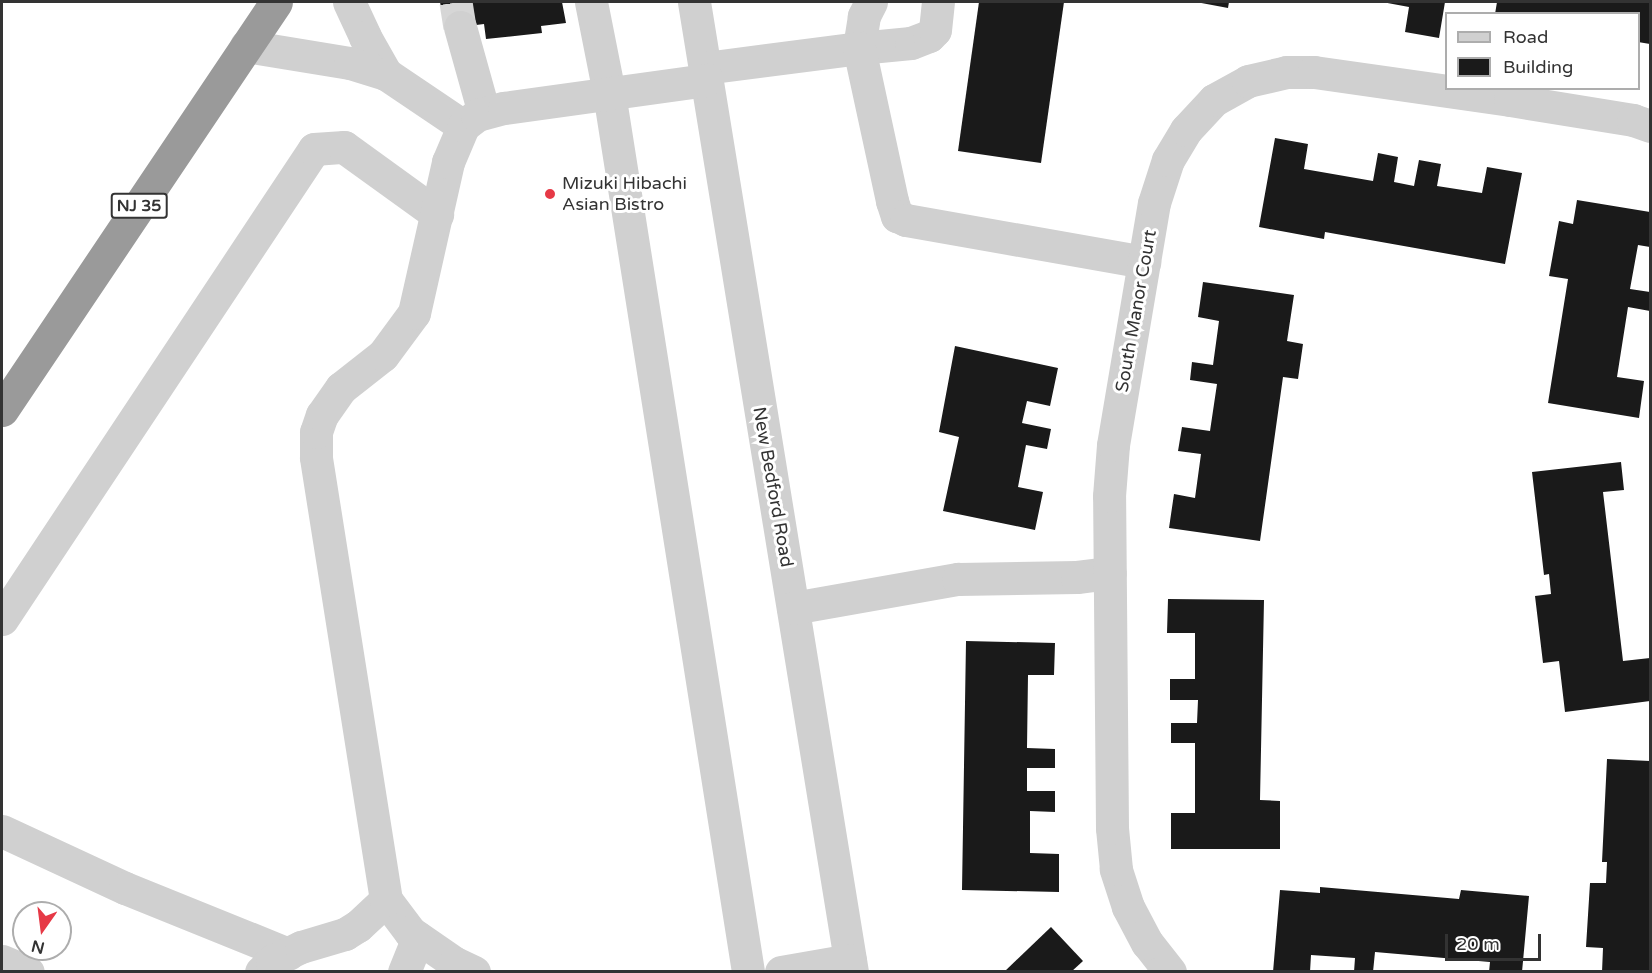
<!DOCTYPE html>
<style>
body{margin:0}
#map{position:relative;width:1652px;height:973px;overflow:hidden;background:#fff;font-family:"Varela Round",sans-serif}
div>[style]{position:absolute}
[style*='--x']{left:calc(var(--x)*1px);top:calc(var(--y)*1px);width:calc(var(--w)*1px);rotate:calc(var(--a)*1deg)}
.building>*{inset:0;background:#1a1a1a}
.minor-tunnel>*{height:33px;margin-top:-16.5px;transform-origin:0;background:repeating-linear-gradient(90deg,#d6d6d6 0 33px,transparent 0 49px)}
.minor>*{height:33px;margin:-16.5px;padding:0 16.5px;transform-origin:16.5px;border-radius:16.5px;background:#d0d0d0}
.highway>*{height:33px;margin:-16.5px;padding:0 16.5px;transform-origin:16.5px;border-radius:16.5px;background:#9a9a9a}
.dots>*{width:16px;height:16px;translate:-50% -50%;box-sizing:border-box;border:3px solid #fff;border-radius:50%}
span{translate:-50% -50%;white-space:nowrap;text-align:center;line-height:1.15;-webkit-text-stroke:6px #fff;paint-order:stroke}
.shield-label span{padding:2px 4px;background:#fff;border:2px solid;border-radius:4px;-webkit-text-stroke-width:0}
.shield-label{font-size:16px;color:#333;font-weight:700}
.poi-label{font-size:18px;color:#333}
.left{translate:0 -50%;text-align:left}
.street-label{font-size:18px;color:#333}
.frame{position:absolute;inset:0;border:3px solid #333;pointer-events:none}
.legend{position:absolute;left:1445px;top:12px;width:195px;height:78px;box-sizing:border-box;background:#fff;border:2px solid #adadad;margin:0;padding:8px 10px;list-style:none;font-size:18px;color:#333}
.legend li{display:flex;align-items:center;gap:12px;height:30px}
.legend b{width:30px;border:2px solid #adadad}
.north{position:absolute;left:12px;top:901px;width:60px;height:60px;box-sizing:border-box;background:#fff;border:2px solid #adadad;border-radius:50%;rotate:194deg;font-size:16px;font-weight:700;line-height:24px;text-align:center;color:#333}
.north::after{content:'';display:block;margin:auto;width:21px;height:27px;background:#e63946;clip-path:polygon(50% 0,100% 100%,50% 72%,0 100%)}
.scale{position:absolute;left:1445px;top:934px;width:96px;height:27px;box-sizing:border-box;border:3px solid #333;border-top:0;padding-left:8px;font-size:18px;line-height:21px;white-space:nowrap;color:#333;-webkit-text-stroke:4px #fff;paint-order:stroke}
</style>
<div id="map">
<div class="building">
<div style="clip-path:polygon(440px 2px,562px 2px,566px 23px,541px 26px,542px 33px,486px 39px,484px 24px,445px 29px)"></div>
<div style="clip-path:polygon(979px 2px,1064px 2px,1041px 163px,958px 151px)"></div>
<div style="clip-path:polygon(1196px 2px,1229px 2px,1228px 8px)"></div>
<div style="clip-path:polygon(1382px 2px,1445px 2px,1439px 38px,1405px 32px,1409px 7px)"></div>
<div style="clip-path:polygon(1497px 2px,1650px 2px,1650px 44px,1638px 42px,1638px 14px,1495px 14px)"></div>
<div style="clip-path:polygon(1275px 138px,1308px 144px,1304px 169px,1373px 181px,1378px 153px,1398px 157px,1394px 182px,1414px 186px,1419px 160px,1441px 164px,1437px 186px,1482px 193px,1487px 167px,1522px 173px,1505px 264px,1325px 232px,1324px 239px,1259px 227px)"></div>
<div style="clip-path:polygon(1577px 200px,1650px 212px,1650px 247px,1638px 245px,1630px 289px,1650px 292px,1650px 311px,1628px 307px,1617px 377px,1644px 381px,1639px 418px,1548px 403px,1568px 279px,1549px 276px,1559px 221px,1573px 224px)"></div>
<div style="clip-path:polygon(1203px 282px,1294px 295px,1287px 341px,1303px 344px,1298px 379px,1283px 377px,1260px 541px,1169px 528px,1174px 494px,1195px 498px,1201px 454px,1178px 451px,1182px 427px,1210px 431px,1217px 384px,1190px 380px,1192px 362px,1213px 365px,1219px 321px,1198px 317px)"></div>
<div style="clip-path:polygon(955px 346px,1058px 368px,1050px 406px,1027px 401px,1022px 423px,1051px 429px,1047px 449px,1026px 445px,1018px 487px,1043px 492px,1035px 530px,943px 511px,959px 437px,939px 432px)"></div>
<div style="clip-path:polygon(1621px 462px,1624px 490px,1603px 492px,1623px 661px,1650px 658px,1650px 701px,1565px 712px,1559px 661px,1543px 663px,1535px 596px,1551px 594px,1549px 574px,1544px 575px,1532px 472px)"></div>
<div style="clip-path:polygon(1168px 599px,1264px 600px,1260px 800px,1280px 801px,1280px 849px,1171px 849px,1171px 813px,1195px 813px,1195px 743px,1171px 743px,1171px 723px,1197px 723px,1198px 700px,1170px 700px,1170px 679px,1195px 679px,1195px 633px,1167px 633px)"></div>
<div style="clip-path:polygon(966px 641px,1055px 643px,1054px 675px,1028px 675px,1027px 748px,1055px 749px,1055px 768px,1027px 768px,1027px 791px,1055px 791px,1055px 812px,1030px 811px,1030px 853px,1059px 854px,1059px 892px,962px 890px)"></div>
<div style="clip-path:polygon(1607px 759px,1650px 761px,1650px 972px,1602px 972px,1603px 948px,1586px 947px,1590px 883px,1606px 883px,1607px 862px,1602px 862px)"></div>
<div style="clip-path:polygon(1320px 887px,1459px 899px,1461px 890px,1529px 896px,1522px 972px,1489px 972px,1490px 962px,1375px 952px,1373px 972px,1354px 972px,1355px 958px,1311px 955px,1310px 972px,1273px 972px,1280px 890px,1320px 893px)"></div>
<div style="clip-path:polygon(1051px 927px,1083px 961px,1071px 972px,1004px 972px)"></div>
</div>
<div class="minor-tunnel">
<div style="--x:456;--y:2;--w:25;--a:81"></div>
</div>
<div class="minor">
<div style="--x:349;--y:2;--w:38;--a:65"></div>
<div style="--x:365;--y:37;--w:43;--a:60.4"></div>
<div style="--x:591;--y:2;--w:93;--a:78.8"></div>
<div style="--x:609;--y:93;--w:890;--a:81.01"></div>
<div style="--x:694;--y:2;--w:983;--a:80.75"></div>
<div style="--x:871;--y:2;--w:16;--a:117"></div>
<div style="--x:864;--y:16;--w:32;--a:99"></div>
<div style="--x:859;--y:48;--w:52;--a:-5.5"></div>
<div style="--x:911;--y:43;--w:19;--a:-21"></div>
<div style="--x:929;--y:36;--w:8;--a:-45"></div>
<div style="--x:935;--y:30;--w:28;--a:-84"></div>
<div style="--x:460;--y:27;--w:89;--a:74.4"></div>
<div style="--x:246;--y:46;--w:105;--a:9.3"></div>
<div style="--x:350;--y:63;--w:38;--a:17"></div>
<div style="--x:386;--y:74;--w:93;--a:34"></div>
<div style="--x:705;--y:68;--w:155;--a:-7.4"></div>
<div style="--x:859;--y:48;--w:157;--a:77.8"></div>
<div style="--x:892;--y:201;--w:16;--a:72"></div>
<div style="--x:897;--y:216;--w:10;--a:24"></div>
<div style="--x:906;--y:220;--w:242;--a:10"></div>
<div style="--x:793;--y:608;--w:168;--a:-10"></div>
<div style="--x:958;--y:579;--w:119;--a:-1"></div>
<div style="--x:1077;--y:577;--w:33;--a:-7"></div>
<div style="--x:2;--y:619;--w:564;--a:-56.42"></div>
<div style="--x:314;--y:149;--w:30;--a:-4"></div>
<div style="--x:344;--y:147;--w:115;--a:35.8"></div>
<div style="--x:2;--y:831;--w:136;--a:24.9"></div>
<div style="--x:125;--y:888;--w:176;--a:22"></div>
<div style="--x:386;--y:900;--w:40;--a:53"></div>
<div style="--x:410;--y:932;--w:55;--a:34.6"></div>
<div style="--x:455;--y:963;--w:21;--a:25"></div>
<div style="--x:2;--y:961;--w:28;--a:23"></div>
<div style="--x:261;--y:972;--w:16;--a:-45"></div>
<div style="--x:272;--y:961;--w:32;--a:-26"></div>
<div style="--x:301;--y:947;--w:46;--a:-16.5"></div>
<div style="--x:345;--y:934;--w:15;--a:-32"></div>
<div style="--x:358;--y:926;--w:38;--a:-43"></div>
<div style="--x:386;--y:900;--w:448;--a:-99"></div>
<div style="--x:316;--y:457;--w:25;--a:-90"></div>
<div style="--x:316;--y:432;--w:18;--a:-71"></div>
<div style="--x:322;--y:415;--w:33;--a:-55"></div>
<div style="--x:341;--y:388;--w:53;--a:-38.2"></div>
<div style="--x:383;--y:355;--w:52;--a:-53.6"></div>
<div style="--x:414;--y:313;--w:155;--a:-77.3"></div>
<div style="--x:448;--y:162;--w:39;--a:-67"></div>
<div style="--x:463;--y:126;--w:18;--a:-38"></div>
<div style="--x:477;--y:115;--w:28;--a:-15"></div>
<div style="--x:504;--y:108;--w:205;--a:-7.9"></div>
<div style="--x:404;--y:972;--w:37;--a:-68"></div>
<div style="--x:781;--y:972;--w:70;--a:-9.9"></div>
<div style="--x:1170;--y:972;--w:37;--a:-128"></div>
<div style="--x:1147;--y:943;--w:41;--a:-117.8"></div>
<div style="--x:1128;--y:907;--w:40;--a:-108"></div>
<div style="--x:1116;--y:869;--w:41;--a:-95.6"></div>
<div style="--x:1112;--y:828;--w:332;--a:-90.5"></div>
<div style="--x:1109;--y:496;--w:51;--a:-85.5"></div>
<div style="--x:1113;--y:445;--w:245;--a:-80.4"></div>
<div style="--x:1154;--y:203;--w:45;--a:-72"></div>
<div style="--x:1168;--y:160;--w:35;--a:-59"></div>
<div style="--x:1186;--y:130;--w:41;--a:-47"></div>
<div style="--x:1214;--y:100;--w:39;--a:-29"></div>
<div style="--x:1248;--y:81;--w:39;--a:-13"></div>
<div style="--x:1286;--y:72;--w:28;--a:0"></div>
<div style="--x:1314;--y:72;--w:198;--a:8.1"></div>
<div style="--x:1510;--y:100;--w:125;--a:9.2"></div>
<div style="--x:1633;--y:120;--w:18;--a:19"></div>
</div>
<div class="highway">
<div style="--x:2;--y:410;--w:491;--a:-56.1"></div>
</div>
<div class="dots">
<div style="left:550px;top:194px;background:#e63946"></div>
</div>
<div class="shield-label">
<span style="left:139px;top:206px">NJ 35</span>
</div>
<div class="poi-label">
<span class="left" style="left:562px;top:194px">Mizuki Hibachi<br>Asian Bistro</span>
</div>
<div class="street-label">
<span style="left:1136px;top:311px;rotate:-80deg">South Manor Court</span>
<span style="left:773px;top:487px;rotate:80deg">New Bedford Road</span>
</div>
<div class="frame"></div>
<ul class="legend">
<li><b style="height:8px;background:#d0d0d0"></b>Road</li>
<li><b style="height:16px;background:#1a1a1a"></b>Building</li>
</ul>
<div class="north">N</div>
<div class="scale">20 m</div>
</div>
